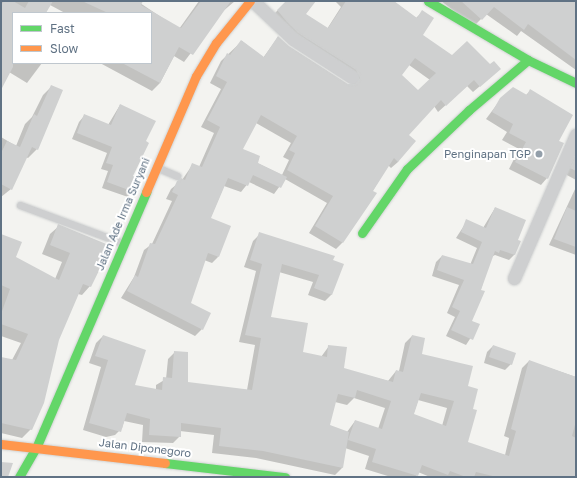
<!DOCTYPE html>
<style>
body{margin:0}
#map{position:relative;width:577px;height:478px;overflow:hidden;background:#f3f3f0;font-family:"Golos Text",sans-serif}
div>[style]{position:absolute}
[style*='--x']{left:calc(var(--x)*1px);top:calc(var(--y)*1px);width:calc(var(--w)*1px);rotate:calc(var(--a)*1deg)}
.shadow>*{inset:0;background:#0003}
.building>*{inset:0;background:#cfd0d0}
.roads{filter:drop-shadow(0 0 1px #cfd1d1) drop-shadow(0 0 1px #cfd1d1)}
.lane>*{height:7px;margin:-3.5px;padding:0 3.5px;transform-origin:3.5px;border-radius:3.5px;background:#cecfd0}
.street>*{height:13px;margin:-6.5px;padding:0 6.5px;transform-origin:6.5px;border-radius:6.5px;background:#cecfd0}
.fast>*{height:9px;margin:-4.5px;padding:0 4.5px;transform-origin:4.5px;border-radius:4.5px;background:#63d668}
.slow>*{height:9px;margin:-4.5px;padding:0 4.5px;transform-origin:4.5px;border-radius:4.5px;background:#ff974d}
.dots>*{width:11px;height:11px;translate:-50% -50%;box-sizing:border-box;border:2px solid #fff;border-radius:50%}
span{translate:-50% -50%;white-space:nowrap;text-align:center;line-height:1.15;-webkit-text-stroke:4px #fff;paint-order:stroke}
.poi-label{font-size:11px;color:#607284}
.right{translate:-100% -50%;text-align:right}
.street-label{font-size:11px;color:#607284}
.frame{position:absolute;inset:0;border:2px solid #607284;pointer-events:none}
.legend{position:absolute;left:12px;top:12px;width:140px;height:52px;box-sizing:border-box;background:#fff;border:1px solid #bfc7ce;margin:0;padding:5px 7px;list-style:none;font-size:12px;color:#607284}
.legend li{display:flex;align-items:center;gap:8px;height:20px}
.legend b{width:20px;border:1px solid #bfc7ce}
</style>
<div id="map">
<div class="shadow">
<div style="clip-path:polygon(1px 1px,137px 1px,179px 29px,199px 1px,235px 1px,222px 12px,184px 62px,174px 56px,160px 83px,152px 91px,100px 63px,151px 63px,151px 13px,65px 13px,50px 5px,45px 13px,13px 13px,13px 63px,42px 63px,27px 83px,9px 72px,1px 88px)"></div>
<div style="clip-path:polygon(evenodd,287px 1px,315px 1px,305px 14px,327px 29px,341px 7px,335px 1px,393px 1px,416px 18px,422px 12px,422px 35px,452px 57px,493px 75px,473px 92px,467px 86px,438px 112px,434px 106px,407px 135px,398px 162px,391px 168px,388px 165px,342px 243px,336px 249px,309px 233px,327px 203px,285px 179px,274px 194px,249px 182px,241px 192px,224px 186px,210px 219px,218px 257px,212px 263px,204px 260px,189px 304px,202px 329px,195px 336px,121px 298px,134px 277px,144px 250px,152px 244px,172px 201px,166px 199px,171px 189px,182px 180px,193px 164px,199px 167px,214px 133px,201px 127px,221px 89px,210px 83px,221px 61px,242px 41px,263px 58px,278px 37px,288px 47px,347px 85px,352px 85px,350px 77px,271px 17px,287px 1px,409px 65px,430px 80px,418px 91px,401px 75px,409px 65px,287px 1px,256px 123px,291px 143px,283px 157px,289px 160px,282px 175px,257px 163px,241px 149px,256px 123px)"></div>
<div style="clip-path:polygon(441px 1px,576px 1px,576px 70px,521px 31px,517px 36px,486px 14px,474px 26px)"></div>
<div style="clip-path:polygon(52px 86px,37px 149px,28px 158px,26px 157px,11px 189px,1px 197px,1px 137px,16px 146px,25px 124px,32px 117px,43px 95px)"></div>
<div style="clip-path:polygon(530px 91px,547px 178px,541px 185px,509px 169px,519px 149px,502px 140px,507px 132px,486px 119px,501px 99px,526px 95px)"></div>
<div style="clip-path:polygon(120px 105px,145px 142px,132px 177px,133px 191px,128px 197px,102px 188px,108px 171px,101px 169px,107px 153px,72px 139px,79px 122px,84px 116px,108px 125px)"></div>
<div style="clip-path:polygon(576px 154px,576px 180px,565px 174px)"></div>
<div style="clip-path:polygon(576px 187px,576px 255px,549px 245px)"></div>
<div style="clip-path:polygon(495px 208px,516px 241px,515px 254px,509px 260px,495px 255px,491px 257px,471px 321px,479px 325px,466px 345px,446px 336px,455px 317px,447px 313px,459px 285px,432px 276px,436px 262px,442px 256px,470px 265px,477px 248px,456px 238px,467px 221px,483px 228px)"></div>
<div style="clip-path:polygon(59px 226px,90px 286px,82px 295px,78px 294px,58px 340px,31px 429px,22px 438px,1px 433px,1px 358px,12px 360px,21px 343px,1px 336px,1px 235px,15px 258px,55px 279px,62px 262px,42px 254px,50px 234px)"></div>
<div style="clip-path:polygon(evenodd,260px 234px,332px 260px,332px 294px,325px 301px,308px 295px,313px 282px,279px 272px,270px 318px,301px 353px,321px 357px,329px 346px,343px 369px,388px 381px,396px 371px,399px 371px,405px 343px,412px 336px,421px 355px,467px 387px,467px 443px,505px 455px,509px 438px,504px 436px,522px 368px,529px 361px,576px 377px,576px 477px,430px 477px,418px 472px,416px 477px,391px 477px,365px 469px,369px 456px,345px 448px,342px 468px,335px 475px,256px 458px,212px 453px,214px 435px,180px 431px,180px 436px,173px 443px,142px 442px,143px 425px,124px 421px,122px 428px,115px 435px,106px 437px,83px 430px,101px 367px,89px 363px,96px 343px,103px 336px,134px 386px,156px 390px,156px 385px,166px 379px,168px 359px,175px 352px,187px 383px,247px 390px,255px 345px,239px 342px,256px 271px,244px 267px,253px 241px,260px 234px,354px 398px,385px 408px,378px 429px,355px 421px,347px 432px,329px 426px,335px 402px,347px 405px,354px 398px,260px 234px,418px 400px,447px 408px,442px 426px,413px 415px,418px 400px)"></div>
<div style="clip-path:polygon(493px 346px,511px 364px,505px 370px,484px 363px,487px 352px)"></div>
</div>
<div class="building">
<div style="clip-path:polygon(4px 1px,13px 1px,25px 8px,29px 1px,53px 1px,46px 13px,13px 13px,13px 67px,1px 90px,1px 5px)"></div>
<div style="clip-path:polygon(82px 1px,143px 1px,141px 5px,181px 28px,201px 1px,231px 1px,193px 55px,179px 47px,160px 83px,122px 63px,151px 63px,151px 13px,108px 13px)"></div>
<div style="clip-path:polygon(evenodd,286px 1px,316px 1px,306px 14px,328px 28px,346px 1px,394px 1px,417px 18px,422px 10px,434px 18px,423px 35px,452px 55px,467px 41px,490px 64px,494px 61px,501px 69px,480px 87px,474px 80px,446px 106px,441px 100px,409px 135px,416px 141px,398px 162px,394px 158px,373px 191px,377px 193px,343px 243px,315px 226px,333px 196px,287px 170px,295px 153px,289px 150px,297px 136px,261px 115px,243px 149px,260px 156px,258px 163px,287px 177px,281px 188px,253px 175px,248px 186px,228px 178px,211px 218px,231px 226px,219px 257px,208px 253px,191px 303px,211px 313px,203px 330px,127px 291px,135px 275px,138px 277px,150px 243px,155px 244px,178px 195px,172px 192px,177px 181px,181px 178px,185px 180px,192px 163px,202px 167px,220px 127px,207px 120px,227px 82px,216px 76px,227px 53px,230px 55px,241px 40px,264px 57px,278px 36px,289px 46px,348px 84px,355px 84px,360px 78px,356px 70px,298px 33px,287px 22px,277px 10px,286px 1px,415px 58px,436px 73px,418px 90px,402px 75px,415px 58px)"></div>
<div style="clip-path:polygon(461px 1px,576px 1px,576px 60px,528px 24px,524px 30px,494px 7px,482px 20px)"></div>
<div style="clip-path:polygon(51px 85px,63px 90px,38px 150px,32px 147px,12px 190px,1px 184px,1px 153px,7px 141px,20px 147px,34px 114px,37px 116px)"></div>
<div style="clip-path:polygon(513px 87px,527px 95px,530px 89px,573px 115px,559px 141px,564px 143px,548px 179px,515px 162px,526px 142px,509px 133px,513px 124px,492px 112px,500px 98px)"></div>
<div style="clip-path:polygon(120px 104px,156px 121px,146px 141px,149px 143px,133px 176px,140px 179px,134px 192px,107px 182px,113px 165px,106px 163px,112px 147px,77px 133px,84px 114px,111px 125px)"></div>
<div style="clip-path:polygon(576px 155px,576px 171px,570px 168px)"></div>
<div style="clip-path:polygon(495px 207px,526px 220px,518px 240px,521px 241px,515px 255px,500px 250px,499px 253px,495px 251px,481px 290px,485px 291px,472px 321px,480px 324px,473px 340px,451px 330px,460px 311px,452px 307px,464px 280px,437px 270px,442px 255px,473px 264px,482px 242px,461px 232px,466px 219px,486px 228px)"></div>
<div style="clip-path:polygon(567px 207px,576px 211px,576px 247px,554px 239px)"></div>
<div style="clip-path:polygon(58px 224px,111px 246px,91px 287px,83px 284px,59px 340px,44px 403px,32px 430px,1px 423px,1px 357px,16px 360px,28px 334px,1px 324px,1px 314px,10px 289px,1px 285px,1px 234px,22px 242px,16px 257px,59px 280px,70px 253px,50px 245px)"></div>
<div style="clip-path:polygon(evenodd,259px 232px,335px 256px,333px 260px,344px 264px,332px 295px,314px 288px,319px 275px,282px 264px,271px 317px,308px 323px,303px 352px,327px 357px,328px 345px,347px 347px,344px 368px,393px 382px,396px 370px,403px 372px,412px 335px,425px 338px,422px 354px,473px 366px,468px 386px,478px 389px,473px 409px,477px 410px,468px 442px,509px 456px,516px 431px,511px 429px,529px 360px,576px 377px,576px 421px,572px 436px,576px 438px,576px 477px,497px 477px,476px 472px,474px 477px,466px 477px,450px 471px,448px 475px,422px 465px,418px 476px,372px 462px,376px 449px,348px 440px,355px 420px,382px 429px,391px 401px,357px 390px,355px 398px,338px 394px,330px 425px,349px 432px,343px 468px,263px 451px,219px 446px,221px 428px,181px 423px,181px 437px,149px 435px,150px 419px,127px 413px,121px 432px,89px 423px,108px 360px,95px 356px,103px 335px,146px 350px,135px 385px,162px 390px,163px 377px,172px 378px,174px 351px,188px 352px,188px 382px,252px 390px,261px 338px,245px 335px,262px 264px,250px 260px,259px 232px,421px 393px,454px 401px,446px 426px,414px 414px,421px 393px)"></div>
<div style="clip-path:polygon(493px 345px,516px 353px,512px 365px,489px 357px)"></div>
<div style="clip-path:polygon(1px 462px,13px 463px,8px 477px,1px 477px)"></div>
</div>
<div class="roads">
<div class="lane">
<div style="--x:156;--y:167;--w:23;--a:23"></div>
<div style="--x:20;--y:205;--w:110;--a:20.3"></div>
</div>
<div class="street">
<div style="--x:253;--y:1;--w:55;--a:43.5"></div>
<div style="--x:293;--y:39;--w:70;--a:32.8"></div>
<div style="--x:514;--y:278;--w:156;--a:-66.6"></div>
</div>
<div class="fast">
<div style="--x:428;--y:1;--w:116;--a:30.5"></div>
<div style="--x:528;--y:60;--w:53;--a:25.6"></div>
<div style="--x:362;--y:233;--w:78;--a:-54.9"></div>
<div style="--x:407;--y:169;--w:86;--a:-43.6"></div>
<div style="--x:469;--y:110;--w:77;--a:-40.3"></div>
<div style="--x:165;--y:463;--w:121;--a:6.7"></div>
<div style="--x:19;--y:477;--w:34;--a:-60"></div>
<div style="--x:36;--y:448;--w:279;--a:-66.7"></div>
</div>
<div class="slow">
<div style="--x:146;--y:192;--w:126;--a:-66.7"></div>
<div style="--x:196;--y:76;--w:39;--a:-59"></div>
<div style="--x:216;--y:43;--w:54;--a:-51"></div>
<div style="--x:1;--y:444;--w:165;--a:6.6"></div>
</div>
</div>
<div class="dots">
<div style="left:539px;top:154px;background:#939faa"></div>
</div>
<div class="poi-label">
<span class="right" style="left:531px;top:154px">Penginapan TGP</span>
</div>
<div class="street-label">
<span style="left:123px;top:214px;rotate:-67deg">Jalan Ade Irma Suryani</span>
<span style="left:145px;top:448px;rotate:7deg">Jalan Diponegoro</span>
</div>
<div class="frame"></div>
<ul class="legend">
<li><b style="height:5px;background:#63d668"></b>Fast</li>
<li><b style="height:5px;background:#ff974d"></b>Slow</li>
</ul>
</div>
